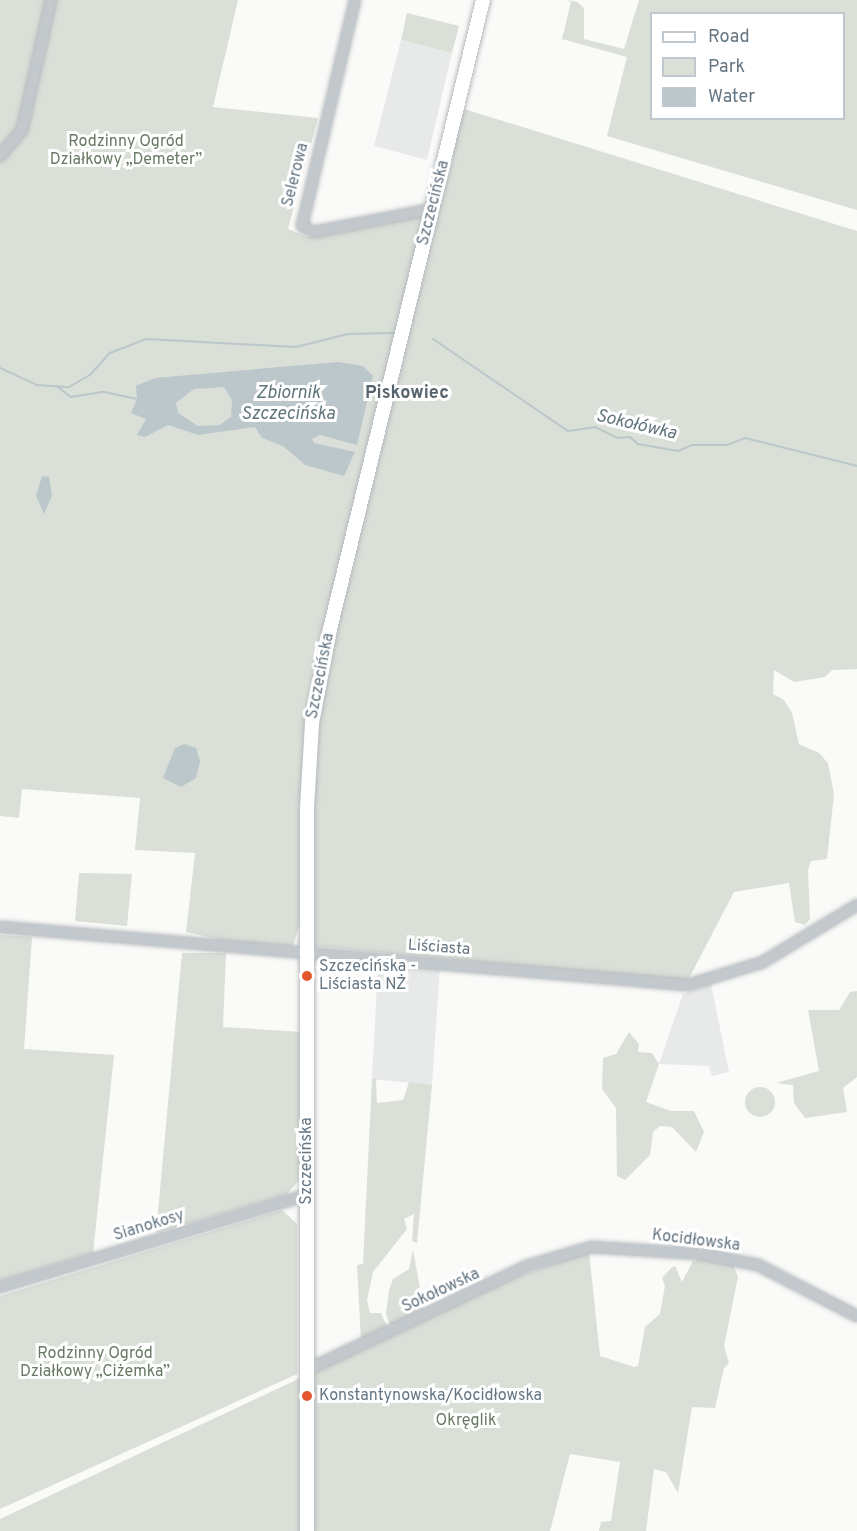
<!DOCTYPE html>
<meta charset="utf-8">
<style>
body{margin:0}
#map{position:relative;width:857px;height:1531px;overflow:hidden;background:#fafaf8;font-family:Overpass,sans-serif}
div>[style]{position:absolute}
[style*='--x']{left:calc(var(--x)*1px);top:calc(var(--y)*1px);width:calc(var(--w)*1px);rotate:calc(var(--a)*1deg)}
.built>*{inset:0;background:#e8e9e9}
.green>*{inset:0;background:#dadfd7}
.round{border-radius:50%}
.water>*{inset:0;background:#bbc7cb}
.stream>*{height:2px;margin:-1px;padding:0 1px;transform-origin:1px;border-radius:1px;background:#bbc7cb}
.roads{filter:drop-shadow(0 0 2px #b5babe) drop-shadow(0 0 2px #b5babe)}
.minor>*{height:10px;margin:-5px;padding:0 5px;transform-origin:5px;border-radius:5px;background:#c3c8cc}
.major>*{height:14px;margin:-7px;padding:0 7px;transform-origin:7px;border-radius:7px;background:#fff}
.dots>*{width:16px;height:16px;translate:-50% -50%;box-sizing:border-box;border:3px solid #fff;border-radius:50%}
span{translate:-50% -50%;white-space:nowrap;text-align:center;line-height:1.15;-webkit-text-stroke:6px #fff;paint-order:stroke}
.park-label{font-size:16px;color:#687a64}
.street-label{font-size:16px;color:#657683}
.poi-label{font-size:16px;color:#657683}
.left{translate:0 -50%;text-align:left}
.neighbourhood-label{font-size:18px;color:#57646e;font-weight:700}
.water-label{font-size:18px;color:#60757c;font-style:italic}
.legend{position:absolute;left:650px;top:12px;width:195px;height:108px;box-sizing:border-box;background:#fff;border:2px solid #c1c8cd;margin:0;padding:8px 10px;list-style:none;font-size:18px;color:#657683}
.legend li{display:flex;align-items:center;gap:12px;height:30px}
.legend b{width:30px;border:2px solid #c1c8cd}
</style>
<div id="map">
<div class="built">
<div style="clip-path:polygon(401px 40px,452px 53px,427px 160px,374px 146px)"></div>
<div style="clip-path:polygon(378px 964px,440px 967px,432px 1085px,372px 1079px)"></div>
<div style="clip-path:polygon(711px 984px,729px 1072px,712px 1076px,709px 1066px,659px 1064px,683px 994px)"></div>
</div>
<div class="green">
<div style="clip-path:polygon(0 0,238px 0,213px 107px,318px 118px,288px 229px,308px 237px,436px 211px,461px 108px,857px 231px,857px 669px,832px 670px,825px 677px,794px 682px,774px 670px,773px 694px,784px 700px,792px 713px,799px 744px,819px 753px,828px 763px,834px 794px,827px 859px,811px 861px,808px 870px,810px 919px,805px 925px,795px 922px,789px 883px,734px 892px,687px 982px,312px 946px,310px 811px,300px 810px,301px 920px,293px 946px,235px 943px,186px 932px,195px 853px,135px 850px,140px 798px,22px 789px,19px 818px,0 816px)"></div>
<div style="clip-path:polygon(evenodd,566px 0,577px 2px,584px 8px,584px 39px,624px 49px,639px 0,857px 0,857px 210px,607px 136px,627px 57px,562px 39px,571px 2px,566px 0,652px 14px,844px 14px,844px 118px,652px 118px,652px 14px)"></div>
<div style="clip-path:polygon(407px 13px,459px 26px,452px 53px,401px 40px)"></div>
<div style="clip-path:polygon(79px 873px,132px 874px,127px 926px,75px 921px)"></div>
<div style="clip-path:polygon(0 935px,32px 937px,24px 1049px,114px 1055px,93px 1253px,0 1281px)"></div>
<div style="clip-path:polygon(182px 953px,226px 953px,223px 1027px,301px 1032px,301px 1178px,286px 1195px,156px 1233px)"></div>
<div style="clip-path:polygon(857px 991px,857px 1077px,843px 1088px,847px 1112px,805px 1118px,794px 1103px,793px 1085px,776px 1083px,819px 1071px,808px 1010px,839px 1010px,850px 992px)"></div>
<div style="clip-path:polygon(629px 1032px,639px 1044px,638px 1052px,652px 1053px,659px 1064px,646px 1102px,671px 1111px,694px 1111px,704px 1132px,696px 1152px,672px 1127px,660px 1126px,653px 1132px,650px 1155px,625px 1180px,617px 1176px,616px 1108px,602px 1089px,603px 1058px,616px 1054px)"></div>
<div style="clip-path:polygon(372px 1079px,376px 1079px,377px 1103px,403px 1100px,409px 1082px,432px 1085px,417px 1243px,412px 1241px,414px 1214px,404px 1219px,407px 1229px,373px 1272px,367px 1300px,370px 1313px,381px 1313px,388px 1329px,361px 1341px,357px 1265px,363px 1264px)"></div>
<div class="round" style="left:745px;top:1087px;width:30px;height:30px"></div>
<div style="clip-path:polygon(282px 1210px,297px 1224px,297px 1374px,0 1509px,0 1296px)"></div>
<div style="clip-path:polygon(413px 1250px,424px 1310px,391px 1327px,386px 1314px,389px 1290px,393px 1279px,409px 1269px)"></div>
<div style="clip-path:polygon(589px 1252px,600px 1356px,634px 1367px,638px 1366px,645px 1327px,660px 1314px,665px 1286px,662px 1278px,671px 1268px,675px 1266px,682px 1282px,693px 1261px,705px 1257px,733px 1264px,738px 1277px,724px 1346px,729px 1363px,724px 1368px,715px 1408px,692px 1407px,678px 1493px,666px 1472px,654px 1469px,646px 1531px,599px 1531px,601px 1522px,611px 1521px,620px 1462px,570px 1454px,550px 1531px,0 1531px,0 1519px,513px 1278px)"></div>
</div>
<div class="water">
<div style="clip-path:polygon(evenodd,338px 362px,363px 366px,373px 376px,357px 445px,320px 435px,312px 439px,314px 443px,355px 452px,344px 476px,305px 465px,283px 446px,262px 438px,255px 427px,198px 435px,168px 425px,145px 437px,137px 435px,146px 419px,131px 413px,137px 399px,136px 386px,155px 378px,338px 362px,224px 387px,232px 400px,231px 417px,220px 425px,198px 426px,178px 413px,176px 403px,194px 389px,224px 387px)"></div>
<div style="clip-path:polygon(42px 476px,49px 477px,52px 496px,44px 514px,36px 496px)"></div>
<div style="clip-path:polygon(184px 744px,196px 748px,200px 761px,196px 778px,181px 787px,163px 778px,175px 748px)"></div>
</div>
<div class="stream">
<div style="--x:433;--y:339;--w:163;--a:34.3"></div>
<div style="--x:568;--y:431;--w:27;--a:-8"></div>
<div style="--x:595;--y:427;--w:25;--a:26"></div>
<div style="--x:618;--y:438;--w:12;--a:-5"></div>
<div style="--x:630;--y:437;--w:11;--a:41"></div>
<div style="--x:638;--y:444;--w:41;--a:9.9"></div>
<div style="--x:678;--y:451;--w:15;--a:-23"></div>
<div style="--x:692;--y:445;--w:35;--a:0"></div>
<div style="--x:727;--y:445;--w:19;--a:-21"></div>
<div style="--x:745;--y:438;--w:115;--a:14"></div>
<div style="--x:0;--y:368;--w:41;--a:24.7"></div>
<div style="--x:37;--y:385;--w:32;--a:4"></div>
<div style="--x:69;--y:387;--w:24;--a:-30"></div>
<div style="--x:90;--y:375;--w:30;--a:-48"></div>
<div style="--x:110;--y:353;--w:40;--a:-21"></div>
<div style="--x:147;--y:339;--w:149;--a:3.1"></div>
<div style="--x:296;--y:347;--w:53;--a:-14.3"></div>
<div style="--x:347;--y:334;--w:47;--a:-1.2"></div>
<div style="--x:58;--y:387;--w:16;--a:38"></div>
<div style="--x:71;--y:397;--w:33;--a:-9"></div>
<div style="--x:104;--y:392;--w:35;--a:12"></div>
</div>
<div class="roads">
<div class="minor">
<div style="--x:355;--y:0;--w:232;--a:103.2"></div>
<div style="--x:302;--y:226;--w:13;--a:27"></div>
<div style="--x:314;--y:232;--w:121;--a:-10.9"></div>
<div style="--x:0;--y:156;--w:34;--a:-50"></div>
<div style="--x:22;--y:130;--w:133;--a:-77.4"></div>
<div style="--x:0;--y:927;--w:690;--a:4.82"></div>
<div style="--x:688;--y:985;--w:78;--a:-17"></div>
<div style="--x:763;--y:962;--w:110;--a:-31.2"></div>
<div style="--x:0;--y:1287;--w:320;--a:-16.7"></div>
<div style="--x:307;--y:1370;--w:243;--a:-25.3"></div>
<div style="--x:527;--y:1266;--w:67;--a:-16.5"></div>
<div style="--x:591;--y:1247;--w:111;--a:3.6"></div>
<div style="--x:702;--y:1254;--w:57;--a:11.1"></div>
<div style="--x:758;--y:1265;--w:111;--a:27.3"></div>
</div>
<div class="major">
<div style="--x:307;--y:1531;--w:723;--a:-90"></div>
<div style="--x:307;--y:808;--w:85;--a:-86.6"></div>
<div style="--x:312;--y:723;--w:96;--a:-79.2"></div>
<div style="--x:330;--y:629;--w:647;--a:-76.33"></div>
</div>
</div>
<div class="dots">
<div style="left:307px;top:976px;background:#e4572e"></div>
<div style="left:307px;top:1396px;background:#e4572e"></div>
</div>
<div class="park-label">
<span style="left:126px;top:151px">Rodzinny Ogród<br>Działkowy „Demeter”</span>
<span style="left:95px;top:1363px">Rodzinny Ogród<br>Działkowy „Ciżemka”</span>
<span style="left:466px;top:1421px">Okręglik</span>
</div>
<div class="street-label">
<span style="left:296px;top:175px;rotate:-76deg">Selerowa</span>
<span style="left:434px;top:203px;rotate:-76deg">Szczecińska</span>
<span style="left:321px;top:676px;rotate:-79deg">Szczecińska</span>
<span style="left:439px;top:948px;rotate:4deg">Liściasta</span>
<span style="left:307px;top:1161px;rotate:-90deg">Szczecińska</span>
<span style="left:149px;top:1226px;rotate:-17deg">Sianokosy</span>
<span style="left:696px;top:1241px;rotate:7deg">Kocidłowska</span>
<span style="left:441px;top:1291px;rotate:-25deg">Sokołowska</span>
</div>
<div class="poi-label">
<span class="left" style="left:319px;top:976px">Szczecińska -<br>Liściasta NŻ</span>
<span class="left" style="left:319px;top:1396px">Konstantynowska/Kocidłowska</span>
</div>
<div class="neighbourhood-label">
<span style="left:407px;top:394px">Piskowiec</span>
</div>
<div class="water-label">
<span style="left:288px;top:405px">Zbiornik<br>Szczecińska</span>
<span style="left:636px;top:426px;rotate:13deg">Sokołówka</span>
</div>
<ul class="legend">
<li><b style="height:8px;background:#fff"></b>Road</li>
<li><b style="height:16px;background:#dadfd7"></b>Park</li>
<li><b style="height:16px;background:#bbc7cb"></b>Water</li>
</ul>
</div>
